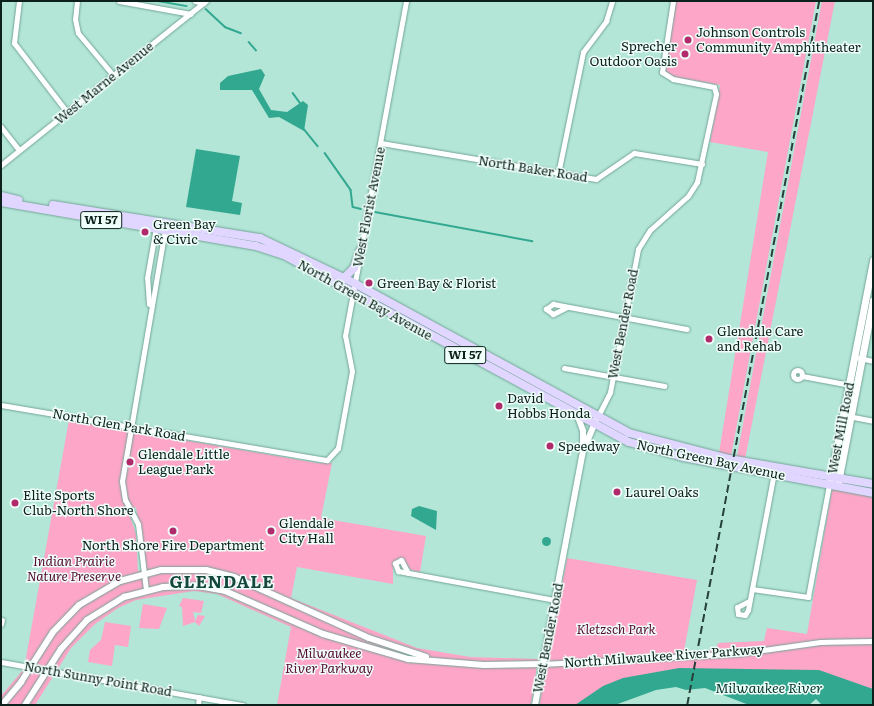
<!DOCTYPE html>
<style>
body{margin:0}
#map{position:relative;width:874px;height:706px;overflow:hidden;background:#b3e6d7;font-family:Literata,serif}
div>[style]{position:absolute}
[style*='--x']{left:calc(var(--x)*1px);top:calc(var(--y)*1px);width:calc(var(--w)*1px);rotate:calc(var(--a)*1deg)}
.green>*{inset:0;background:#fda6c7}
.water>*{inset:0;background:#33a890}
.round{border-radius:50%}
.stream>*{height:1.5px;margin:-0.75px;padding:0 0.75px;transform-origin:0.75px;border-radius:0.75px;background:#33a890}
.roads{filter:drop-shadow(0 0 1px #74a598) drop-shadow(0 0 1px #74a598)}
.minor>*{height:5px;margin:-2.5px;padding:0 2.5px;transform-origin:2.5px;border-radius:2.5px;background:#fff}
.minor>.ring{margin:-2.5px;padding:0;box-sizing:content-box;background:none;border:5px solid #fff;border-radius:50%}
.tertiary>*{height:6px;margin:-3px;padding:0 3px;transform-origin:3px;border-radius:3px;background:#fff}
.secondary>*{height:7px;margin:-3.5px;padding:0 3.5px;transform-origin:3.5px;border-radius:3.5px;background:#fff}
.primary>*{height:8px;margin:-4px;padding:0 4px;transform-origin:4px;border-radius:4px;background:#e0d6ff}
.rail>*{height:1.5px;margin-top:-0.75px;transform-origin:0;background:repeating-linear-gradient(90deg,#274039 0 8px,transparent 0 12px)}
.dots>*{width:11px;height:11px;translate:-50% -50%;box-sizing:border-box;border:2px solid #effef9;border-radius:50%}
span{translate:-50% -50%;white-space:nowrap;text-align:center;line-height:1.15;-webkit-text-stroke:3px #effef9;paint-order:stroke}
.shield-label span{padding:1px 3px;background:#effef9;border:1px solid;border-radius:3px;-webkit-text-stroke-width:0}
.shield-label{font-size:12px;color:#0d211c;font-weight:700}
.poi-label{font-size:13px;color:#0d211c}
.left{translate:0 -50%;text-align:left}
.right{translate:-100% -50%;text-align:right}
.street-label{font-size:13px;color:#0d211c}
.park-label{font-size:13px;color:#560b31;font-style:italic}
.water-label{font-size:14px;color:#03382e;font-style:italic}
.district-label{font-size:17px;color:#16473c;font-weight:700;letter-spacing:1px}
.frame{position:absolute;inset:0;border:2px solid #0d211c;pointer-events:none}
</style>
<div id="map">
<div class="green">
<div style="clip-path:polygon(676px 1px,816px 1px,731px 456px,719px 453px,768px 152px,710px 142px,720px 85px,674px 77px,666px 72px,664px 64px)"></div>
<div style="clip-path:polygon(822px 1px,835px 1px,745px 459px,737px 456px)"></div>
<div style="clip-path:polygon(evenodd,69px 420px,317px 463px,332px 463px,321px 518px,426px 536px,420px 572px,411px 570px,401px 558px,393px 565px,393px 584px,297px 567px,291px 598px,417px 648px,470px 657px,538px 659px,531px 705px,277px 705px,291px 627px,217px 594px,194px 591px,136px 600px,118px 608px,95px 624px,71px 648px,35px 705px,1px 705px,1px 696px,28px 664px,25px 663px,69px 420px,136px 507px,146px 570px,138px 571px,136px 534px,128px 510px,136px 507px)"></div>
<div style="clip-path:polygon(832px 489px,873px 497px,873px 703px,675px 678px,595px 705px,539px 705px,567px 558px,697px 580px,684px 651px,716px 650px,718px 643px,764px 641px,767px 628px,807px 634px)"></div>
<div style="clip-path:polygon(183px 598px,204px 601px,201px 613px,193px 612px,195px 621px,198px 615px,205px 616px,199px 626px,195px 622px,183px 626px,182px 607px,179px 606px)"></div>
<div style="clip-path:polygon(143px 604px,167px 608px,159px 629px,139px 628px)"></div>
<div style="clip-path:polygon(105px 622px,131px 626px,128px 647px,115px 645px,112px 666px,88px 662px,90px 650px,101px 640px)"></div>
</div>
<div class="water">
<div style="clip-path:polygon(261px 69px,265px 75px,259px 89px,271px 110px,287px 112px,303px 101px,308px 105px,304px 131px,279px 117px,269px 118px,252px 90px,220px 90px,220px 83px,228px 76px)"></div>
<div style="clip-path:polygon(196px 149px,240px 156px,232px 201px,242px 203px,240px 215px,186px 207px)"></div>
<div style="clip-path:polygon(419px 506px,437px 511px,436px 530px,411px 516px,412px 509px)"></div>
<div class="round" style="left:541.5px;top:536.5px;width:9px;height:9px"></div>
<div style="clip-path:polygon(679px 668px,819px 670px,873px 689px,873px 705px,822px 705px,816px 699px,809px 705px,749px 705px,705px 688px,686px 690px,676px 687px,656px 690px,615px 705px,575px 705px,603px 686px,623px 678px)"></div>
</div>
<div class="stream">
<div style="--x:158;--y:1;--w:29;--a:10"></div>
<div style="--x:206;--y:9;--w:26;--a:43"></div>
<div style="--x:225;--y:27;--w:17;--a:21"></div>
<div style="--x:249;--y:42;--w:11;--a:49"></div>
<div style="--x:293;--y:93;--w:14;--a:54"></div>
<div style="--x:304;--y:129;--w:22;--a:51"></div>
<div style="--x:325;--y:153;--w:45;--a:54.9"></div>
<div style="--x:351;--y:190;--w:17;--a:83"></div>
<div style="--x:353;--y:207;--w:8;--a:14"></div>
<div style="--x:375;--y:212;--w:160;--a:10.5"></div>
</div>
<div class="roads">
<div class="minor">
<div style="--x:19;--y:1;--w:42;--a:96.8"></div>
<div style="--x:14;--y:43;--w:87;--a:52.5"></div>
<div style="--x:77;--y:1;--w:18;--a:96"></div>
<div style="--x:75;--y:19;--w:14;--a:78"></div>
<div style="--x:78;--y:33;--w:55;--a:50.2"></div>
<div style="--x:119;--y:1;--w:73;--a:10.2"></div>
<div style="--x:195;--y:1;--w:9;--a:13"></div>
<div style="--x:1;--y:127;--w:29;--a:52"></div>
<div style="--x:381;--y:143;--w:218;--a:9.5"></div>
<div style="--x:596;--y:179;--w:46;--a:-34.4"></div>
<div style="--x:634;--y:153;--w:69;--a:9.2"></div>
<div style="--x:1;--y:165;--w:263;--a:-38.7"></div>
<div style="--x:558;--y:174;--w:125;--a:-78.4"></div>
<div style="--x:583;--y:52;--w:39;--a:-53"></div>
<div style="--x:606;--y:21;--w:21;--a:-73"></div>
<div style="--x:360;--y:252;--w:255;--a:-79.6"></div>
<div style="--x:149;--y:304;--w:26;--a:-94"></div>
<div style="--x:147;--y:278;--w:52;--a:-80"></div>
<div style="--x:567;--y:307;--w:16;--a:153"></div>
<div style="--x:553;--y:314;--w:9;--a:-144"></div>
<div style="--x:546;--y:309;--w:9;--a:-36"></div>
<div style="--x:553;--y:304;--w:136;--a:10.6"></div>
<div style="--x:859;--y:358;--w:14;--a:12"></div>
<div style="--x:564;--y:368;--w:102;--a:10.2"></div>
<div class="ring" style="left:793.5px;top:370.5px;width:4px;height:4px"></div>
<div style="--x:802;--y:376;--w:49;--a:10.6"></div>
<div style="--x:1;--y:405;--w:331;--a:9.6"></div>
<div style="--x:327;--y:460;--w:16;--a:-47"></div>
<div style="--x:338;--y:448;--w:78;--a:-79.7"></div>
<div style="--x:352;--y:371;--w:36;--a:-101"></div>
<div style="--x:345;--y:336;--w:71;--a:-79.5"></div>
<div style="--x:598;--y:416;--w:27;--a:-63"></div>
<div style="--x:610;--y:392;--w:146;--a:-78.9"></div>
<div style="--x:638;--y:249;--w:22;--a:-58"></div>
<div style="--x:650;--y:230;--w:51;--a:-41.8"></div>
<div style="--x:688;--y:196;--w:17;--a:-57"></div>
<div style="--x:697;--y:182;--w:90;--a:-77.8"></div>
<div style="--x:716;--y:94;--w:7;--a:-106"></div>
<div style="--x:714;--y:87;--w:42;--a:-169"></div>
<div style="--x:673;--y:79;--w:13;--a:-148"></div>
<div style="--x:662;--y:72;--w:72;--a:-81.2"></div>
<div style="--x:848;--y:416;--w:25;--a:11"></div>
<div style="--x:408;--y:573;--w:15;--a:-118"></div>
<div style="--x:401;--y:560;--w:7;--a:153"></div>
<div style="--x:395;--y:563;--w:9;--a:69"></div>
<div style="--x:398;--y:571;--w:160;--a:10.5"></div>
<div style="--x:752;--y:589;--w:57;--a:8.1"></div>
<div style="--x:808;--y:597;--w:114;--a:-79.4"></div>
<div style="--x:146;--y:590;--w:66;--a:-96.9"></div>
<div style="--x:138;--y:524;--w:27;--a:-118"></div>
<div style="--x:125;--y:500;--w:19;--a:-99"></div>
<div style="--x:122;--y:481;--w:256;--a:-80.3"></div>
<div style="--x:749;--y:601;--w:13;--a:153"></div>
<div style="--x:737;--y:607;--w:7;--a:82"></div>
<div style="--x:738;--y:614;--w:7;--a:8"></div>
<div style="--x:745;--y:615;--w:6;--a:-59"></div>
<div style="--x:748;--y:610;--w:140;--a:-79.3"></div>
<div style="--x:1;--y:624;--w:4;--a:-76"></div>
<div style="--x:1;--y:662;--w:246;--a:10.1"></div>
<div style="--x:542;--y:664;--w:200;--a:-3.1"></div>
<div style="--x:742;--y:653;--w:79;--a:-8"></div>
<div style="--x:820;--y:642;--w:53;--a:-1.1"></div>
<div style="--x:198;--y:705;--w:8;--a:-83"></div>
</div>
<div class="tertiary">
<div style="--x:578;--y:417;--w:15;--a:70"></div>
<div style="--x:583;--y:431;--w:13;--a:90"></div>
<div style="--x:2;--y:705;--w:30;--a:-50"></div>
<div style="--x:21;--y:682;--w:59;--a:-57.4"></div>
<div style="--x:53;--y:632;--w:37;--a:-46"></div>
<div style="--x:79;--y:605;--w:48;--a:-30.3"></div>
<div style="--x:120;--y:581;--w:42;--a:-15"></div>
<div style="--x:161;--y:570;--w:45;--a:0"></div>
<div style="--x:206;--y:570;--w:29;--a:14"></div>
<div style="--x:234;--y:577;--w:148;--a:24.3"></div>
<div style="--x:369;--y:638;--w:60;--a:18.4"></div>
<div style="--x:25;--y:705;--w:67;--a:-57.3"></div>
<div style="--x:61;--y:649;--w:39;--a:-48"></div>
<div style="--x:87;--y:620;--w:44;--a:-31.9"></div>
<div style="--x:124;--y:597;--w:40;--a:-14.4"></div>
<div style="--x:163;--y:587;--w:35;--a:-2"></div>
<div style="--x:198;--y:586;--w:27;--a:10"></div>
<div style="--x:225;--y:591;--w:107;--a:23.7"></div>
<div style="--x:323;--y:634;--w:89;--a:16.4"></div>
<div style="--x:408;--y:659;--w:76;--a:4.5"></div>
<div style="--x:484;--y:665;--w:58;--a:-1"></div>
<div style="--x:535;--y:705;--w:258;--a:-79.3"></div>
<div style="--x:583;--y:451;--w:34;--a:-67"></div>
</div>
<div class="secondary">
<div style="--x:830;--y:482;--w:226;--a:-79"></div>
<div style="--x:838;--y:482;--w:185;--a:-79.1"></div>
</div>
<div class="primary">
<div style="--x:1;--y:196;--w:18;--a:13"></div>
<div style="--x:1;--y:202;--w:259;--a:9.8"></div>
<div style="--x:256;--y:246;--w:29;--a:18"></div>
<div style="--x:284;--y:255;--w:392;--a:28.5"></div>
<div style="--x:629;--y:442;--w:56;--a:15.5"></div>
<div style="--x:683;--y:457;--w:193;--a:10.7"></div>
<div style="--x:53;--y:205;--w:210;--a:9.1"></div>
<div style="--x:260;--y:238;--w:104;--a:25.6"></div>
<div style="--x:354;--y:283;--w:313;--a:28.6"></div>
<div style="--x:629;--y:433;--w:103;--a:14.6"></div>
<div style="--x:729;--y:459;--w:146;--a:9.8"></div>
<div style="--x:344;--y:278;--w:14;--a:-45"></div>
<div style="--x:354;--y:268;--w:18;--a:-71"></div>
</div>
</div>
<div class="rail">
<div style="--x:687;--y:705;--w:716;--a:-79.38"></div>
</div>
<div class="dots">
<div style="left:688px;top:40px;background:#b12a6c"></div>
<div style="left:685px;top:54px;background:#b12a6c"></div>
<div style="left:145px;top:232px;background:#b12a6c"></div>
<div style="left:369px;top:283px;background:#b12a6c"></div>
<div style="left:709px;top:339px;background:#b12a6c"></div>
<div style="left:499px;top:406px;background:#b12a6c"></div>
<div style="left:550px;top:446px;background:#b12a6c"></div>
<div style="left:130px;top:462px;background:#b12a6c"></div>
<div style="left:617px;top:492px;background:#b12a6c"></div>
<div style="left:15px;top:503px;background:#b12a6c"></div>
<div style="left:173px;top:531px;background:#b12a6c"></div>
<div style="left:271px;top:531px;background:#b12a6c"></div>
</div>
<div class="shield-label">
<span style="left:101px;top:220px">WI 57</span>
<span style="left:465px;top:355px">WI 57</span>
</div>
<div class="poi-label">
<span class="left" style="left:696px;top:40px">Johnson Controls<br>Community Amphitheater</span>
<span class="right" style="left:677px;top:54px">Sprecher<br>Outdoor Oasis</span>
<span class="left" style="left:153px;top:232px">Green Bay<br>&amp; Civic</span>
<span class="left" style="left:377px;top:283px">Green Bay &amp; Florist</span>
<span class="left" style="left:717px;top:339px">Glendale Care<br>and Rehab</span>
<span class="left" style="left:507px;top:406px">David<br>Hobbs Honda</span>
<span class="left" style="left:558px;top:446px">Speedway</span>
<span class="left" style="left:138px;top:462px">Glendale Little<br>League Park</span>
<span class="left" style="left:625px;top:492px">Laurel Oaks</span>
<span class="left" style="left:23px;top:503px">Elite Sports<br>Club-North Shore</span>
<span class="left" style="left:279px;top:531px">Glendale<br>City Hall</span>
<span style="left:173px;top:545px">North Shore Fire Department</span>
</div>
<div class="street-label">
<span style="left:104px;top:83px;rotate:-39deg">West Marne Avenue</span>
<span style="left:533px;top:169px;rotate:9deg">North Baker Road</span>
<span style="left:369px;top:207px;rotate:-79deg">West Florist Avenue</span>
<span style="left:365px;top:300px;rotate:29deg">North Green Bay Avenue</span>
<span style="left:623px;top:324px;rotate:-79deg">West Bender Road</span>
<span style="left:119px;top:425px;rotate:10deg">North Glen Park Road</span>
<span style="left:841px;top:428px;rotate:-79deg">West Mill Road</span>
<span style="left:711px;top:460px;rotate:12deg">North Green Bay Avenue</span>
<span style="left:548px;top:638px;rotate:-79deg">West Bender Road</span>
<span style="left:664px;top:656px;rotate:-4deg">North Milwaukee River Parkway</span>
<span style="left:98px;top:679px;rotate:10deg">North Sunny Point Road</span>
</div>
<div class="park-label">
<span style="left:74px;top:569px">Indian Prairie<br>Nature Preserve</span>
<span style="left:616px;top:629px">Kletzsch Park</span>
<span style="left:329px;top:661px">Milwaukee<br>River Parkway</span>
</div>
<div class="water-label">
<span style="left:769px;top:687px">Milwaukee River</span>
</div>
<div class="district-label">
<span style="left:222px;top:581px">GLENDALE</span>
</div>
<div class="frame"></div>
</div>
